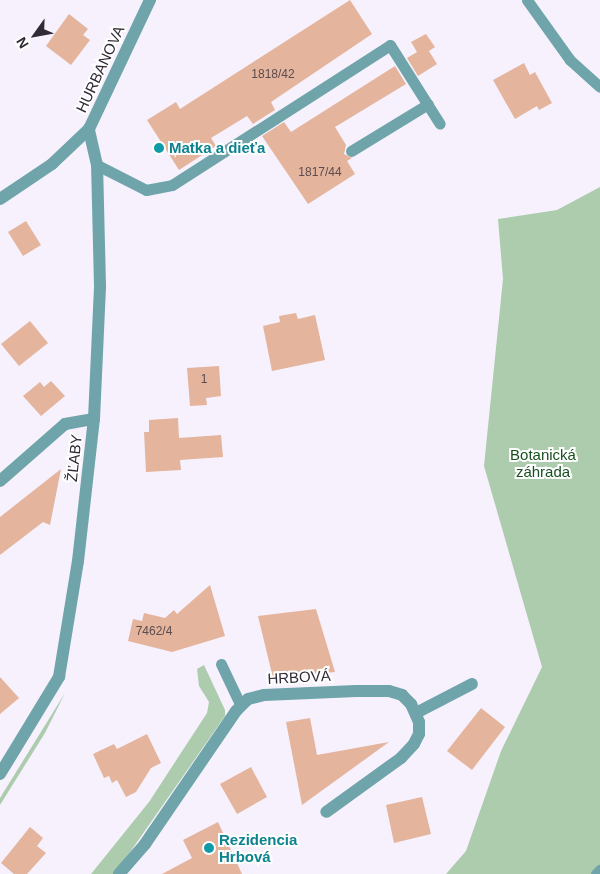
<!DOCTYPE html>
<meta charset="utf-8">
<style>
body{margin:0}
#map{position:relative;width:600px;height:874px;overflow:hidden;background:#f6f1fd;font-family:Helvetica,sans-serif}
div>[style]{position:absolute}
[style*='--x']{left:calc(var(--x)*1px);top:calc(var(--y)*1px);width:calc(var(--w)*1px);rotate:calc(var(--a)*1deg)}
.green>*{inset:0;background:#adccae}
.building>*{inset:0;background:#e4b49d}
.service>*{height:11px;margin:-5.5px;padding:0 5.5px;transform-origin:5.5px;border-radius:5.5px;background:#6fa4aa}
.minor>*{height:12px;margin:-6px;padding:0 6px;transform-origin:6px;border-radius:6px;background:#6fa4aa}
.dots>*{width:14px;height:14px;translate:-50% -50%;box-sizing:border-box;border:2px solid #fff;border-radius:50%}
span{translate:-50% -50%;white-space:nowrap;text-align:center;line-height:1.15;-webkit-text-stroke:4px #fff;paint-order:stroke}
.number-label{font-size:12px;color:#5c4c4f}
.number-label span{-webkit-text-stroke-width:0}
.street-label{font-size:15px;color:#2f2a35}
.culture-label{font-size:15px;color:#0d838f;font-weight:700}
.left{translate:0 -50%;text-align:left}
.park-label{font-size:15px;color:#195021}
.north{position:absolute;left:10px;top:10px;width:50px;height:50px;-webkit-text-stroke:4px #fff;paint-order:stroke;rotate:238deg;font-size:14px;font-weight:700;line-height:20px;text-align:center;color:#2f2a35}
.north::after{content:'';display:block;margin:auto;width:18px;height:22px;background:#2f2a35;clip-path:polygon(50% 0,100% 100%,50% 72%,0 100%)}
</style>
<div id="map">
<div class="green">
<div style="clip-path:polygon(600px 187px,600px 874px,446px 874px,466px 851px,501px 751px,542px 667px,484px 466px,503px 279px,498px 219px,557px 210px)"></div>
<div style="clip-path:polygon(204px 665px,225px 710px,225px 716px,121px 865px,113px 874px,91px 874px,149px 802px,207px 713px,209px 702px,199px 686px,197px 669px)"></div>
<div style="clip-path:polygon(65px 693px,45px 733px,0 805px,0 798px)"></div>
</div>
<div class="building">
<div style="clip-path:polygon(350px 0,372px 34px,271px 102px,275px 110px,253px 124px,247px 116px,211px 138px,216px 146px,179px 170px,147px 120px,176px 102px,180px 109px)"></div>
<div style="clip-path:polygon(69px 14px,88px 29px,83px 35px,90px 40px,71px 65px,46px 46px)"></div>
<div style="clip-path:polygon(426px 34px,435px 47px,429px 51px,437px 64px,418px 76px,407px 58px,417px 52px,411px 42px)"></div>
<div style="clip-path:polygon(524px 63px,530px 75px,535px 72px,552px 103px,539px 110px,537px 106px,515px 119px,493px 80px)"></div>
<div style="clip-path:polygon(395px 66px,406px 84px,335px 127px,346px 145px,344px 154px,352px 158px,347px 161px,355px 174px,308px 204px,262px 136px,284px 122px,291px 132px)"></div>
<div style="clip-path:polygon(26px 221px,41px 245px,23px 256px,8px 232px)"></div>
<div style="clip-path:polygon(296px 313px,298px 319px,315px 315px,325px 360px,272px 371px,263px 326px,280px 322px,279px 316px)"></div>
<div style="clip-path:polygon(30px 321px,48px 343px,19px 366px,1px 344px)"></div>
<div style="clip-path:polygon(219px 366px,221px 396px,206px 398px,207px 405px,190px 406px,187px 368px)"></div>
<div style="clip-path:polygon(51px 381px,65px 396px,41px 416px,23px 396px,40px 382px,44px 387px)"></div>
<div style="clip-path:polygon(178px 418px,179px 438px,221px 435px,223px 457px,180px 460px,181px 470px,146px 472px,144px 432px,149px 432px,149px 420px)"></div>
<div style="clip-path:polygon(61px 469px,50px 525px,43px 522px,0 555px,0 517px)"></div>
<div style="clip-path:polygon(210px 585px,225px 636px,172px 652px,128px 641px,133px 619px,142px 621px,144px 613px,165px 618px,174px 610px,177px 614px)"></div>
<div style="clip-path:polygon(316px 609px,335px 672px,273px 678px,258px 616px)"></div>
<div style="clip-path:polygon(0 677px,19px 698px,0 714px)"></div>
<div style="clip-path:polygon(481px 708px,505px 727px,472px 770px,447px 751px)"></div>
<div style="clip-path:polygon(310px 718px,317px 755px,389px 742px,302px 805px,286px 722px)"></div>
<div style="clip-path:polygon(147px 734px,161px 763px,151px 768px,136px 792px,126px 797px,117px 780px,112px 783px,109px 776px,104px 778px,93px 754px,114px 744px,117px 749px)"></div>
<div style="clip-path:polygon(251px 767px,267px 797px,237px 814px,220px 784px)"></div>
<div style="clip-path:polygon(422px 797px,431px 834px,394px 843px,386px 805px)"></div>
<div style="clip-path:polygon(218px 822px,242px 874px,162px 874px,192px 858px,183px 840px)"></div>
<div style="clip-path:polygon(30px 827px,43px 838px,37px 846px,46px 853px,27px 874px,14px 874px,1px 863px)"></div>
</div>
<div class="service">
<div style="--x:527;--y:0;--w:74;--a:54.4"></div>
<div style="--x:570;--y:60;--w:40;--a:42"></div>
<div style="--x:351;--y:151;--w:90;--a:-31.4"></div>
<div style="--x:97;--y:165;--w:55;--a:27"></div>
<div style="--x:146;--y:190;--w:26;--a:-11"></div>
<div style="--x:172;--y:185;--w:259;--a:-32.7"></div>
<div style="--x:390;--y:45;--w:93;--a:57.7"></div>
<div style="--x:221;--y:664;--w:44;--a:64.6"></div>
<div style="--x:596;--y:874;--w:6;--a:-45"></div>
</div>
<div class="minor">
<div style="--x:0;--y:199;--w:63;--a:-33.9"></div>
<div style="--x:52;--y:164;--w:51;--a:-43.4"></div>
<div style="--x:89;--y:129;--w:143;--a:-64.7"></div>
<div style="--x:0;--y:481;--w:86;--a:-41.2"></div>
<div style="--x:65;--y:424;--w:29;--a:-10"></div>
<div style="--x:416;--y:713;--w:63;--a:-27.4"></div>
<div style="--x:0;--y:774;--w:114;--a:-58.7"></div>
<div style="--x:59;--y:677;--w:118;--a:-80.7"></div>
<div style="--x:78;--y:561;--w:143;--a:-83.6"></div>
<div style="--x:94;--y:419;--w:133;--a:-87.4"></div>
<div style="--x:100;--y:286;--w:121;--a:-91.4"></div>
<div style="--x:97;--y:165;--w:37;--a:-103"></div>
<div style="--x:119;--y:874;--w:40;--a:-49"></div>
<div style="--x:145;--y:844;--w:161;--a:-55.6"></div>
<div style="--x:236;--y:711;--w:17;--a:-45"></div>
<div style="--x:248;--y:699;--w:16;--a:-14"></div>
<div style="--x:264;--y:695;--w:92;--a:-2.5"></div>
<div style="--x:356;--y:691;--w:33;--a:0"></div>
<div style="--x:389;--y:691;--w:14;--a:17"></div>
<div style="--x:402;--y:695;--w:13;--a:45"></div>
<div style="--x:411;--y:704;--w:20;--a:66"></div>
<div style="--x:419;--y:722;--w:12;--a:90"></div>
<div style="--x:419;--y:734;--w:11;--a:117"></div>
<div style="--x:414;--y:744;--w:19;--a:133"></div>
<div style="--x:401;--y:758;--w:92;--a:144.2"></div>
</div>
<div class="dots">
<div style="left:159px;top:148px;background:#0f9aa8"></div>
<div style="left:209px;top:848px;background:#0f9aa8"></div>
</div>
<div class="number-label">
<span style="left:273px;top:75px">1818/42</span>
<span style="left:320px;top:173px">1817/44</span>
<span style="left:204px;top:380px">1</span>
<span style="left:154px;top:632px">7462/4</span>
</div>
<div class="street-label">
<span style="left:100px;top:69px;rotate:-65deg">HURBANOVA</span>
<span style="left:74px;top:458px;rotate:-84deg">ŽĽABY</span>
<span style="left:299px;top:677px;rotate:-3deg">HRBOVÁ</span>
</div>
<div class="culture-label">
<span class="left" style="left:169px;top:148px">Matka a dieťa</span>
<span class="left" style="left:219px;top:848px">Rezidencia<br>Hrbová</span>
</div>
<div class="park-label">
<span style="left:543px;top:463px">Botanická<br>záhrada</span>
</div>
<div class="north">N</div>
</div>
